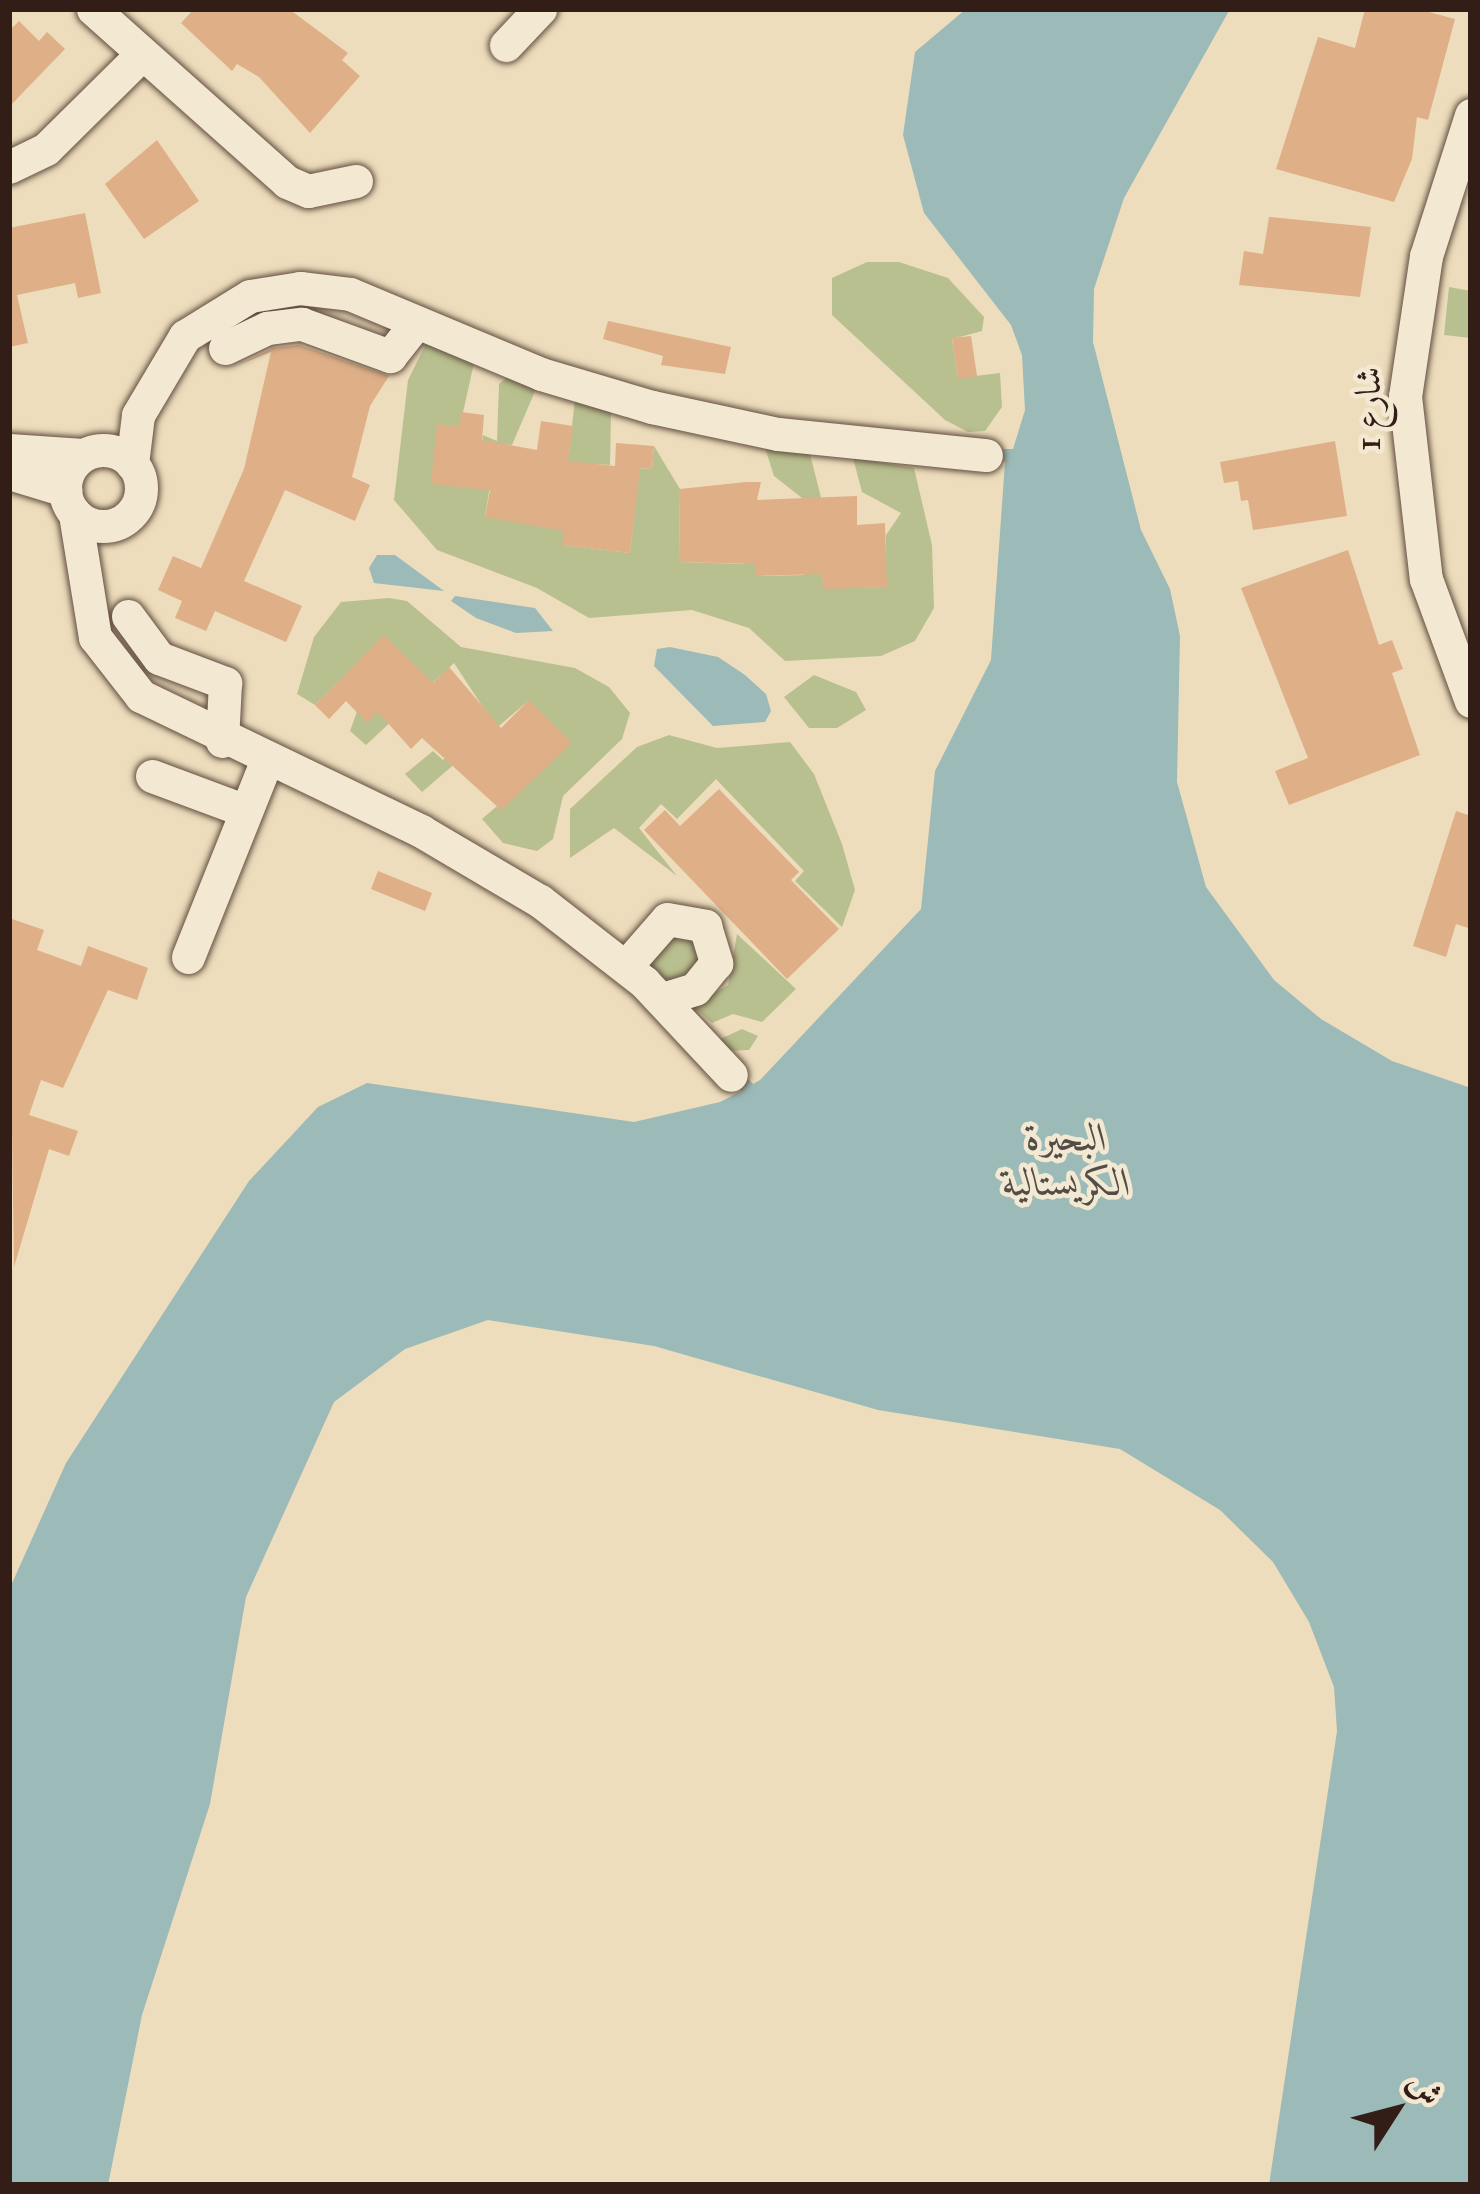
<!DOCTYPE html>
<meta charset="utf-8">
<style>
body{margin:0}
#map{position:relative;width:1480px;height:2194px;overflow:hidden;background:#edddbc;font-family:"IM FELL Great Primer",Amiri,serif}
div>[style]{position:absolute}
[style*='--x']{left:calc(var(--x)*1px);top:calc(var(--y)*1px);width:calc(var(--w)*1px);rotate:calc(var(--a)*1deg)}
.green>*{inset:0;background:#b9c08f}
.round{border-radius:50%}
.water>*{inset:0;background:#9bbab8}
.building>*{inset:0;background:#dfaf88}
.roads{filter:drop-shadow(0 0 3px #624e40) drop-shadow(0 0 3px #624e40)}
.minor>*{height:33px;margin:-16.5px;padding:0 16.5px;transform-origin:16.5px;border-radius:16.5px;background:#f3e9d3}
.minor>.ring{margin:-16.5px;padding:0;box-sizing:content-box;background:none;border:33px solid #f3e9d3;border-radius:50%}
span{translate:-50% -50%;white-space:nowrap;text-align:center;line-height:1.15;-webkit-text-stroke:9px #f3e9d3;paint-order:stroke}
.street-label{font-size:36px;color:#331e17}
.water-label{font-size:39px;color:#524d47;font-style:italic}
.frame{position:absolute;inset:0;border:12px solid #331e17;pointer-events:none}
.north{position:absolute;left:1336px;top:2050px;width:120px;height:120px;-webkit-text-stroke:9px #f3e9d3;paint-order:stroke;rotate:54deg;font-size:33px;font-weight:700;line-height:48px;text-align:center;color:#331e17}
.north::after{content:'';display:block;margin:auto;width:42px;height:54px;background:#331e17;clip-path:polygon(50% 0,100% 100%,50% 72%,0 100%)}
</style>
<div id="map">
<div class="green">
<div style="clip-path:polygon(867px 262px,899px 262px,948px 278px,984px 317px,982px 331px,952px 339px,958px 378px,1000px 373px,1002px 407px,985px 431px,968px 432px,945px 420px,832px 315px,832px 278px)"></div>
<div style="clip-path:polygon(1449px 287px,1471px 291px,1471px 338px,1444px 335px)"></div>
<div style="clip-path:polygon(427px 342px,474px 363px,460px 426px,437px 425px,477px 488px,483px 435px,497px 441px,499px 384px,510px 375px,536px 389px,512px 445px,497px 444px,485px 516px,545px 451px,569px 454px,575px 398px,599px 401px,611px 413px,610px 465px,594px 464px,563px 545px,630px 553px,638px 481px,623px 467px,652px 469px,654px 446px,680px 489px,679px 562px,744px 564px,756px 508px,757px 576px,804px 575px,802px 498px,774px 476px,764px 445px,794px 447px,810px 454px,828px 525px,821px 526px,823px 588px,886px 587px,886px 535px,901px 513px,862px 492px,853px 458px,914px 468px,932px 545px,934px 608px,915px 641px,881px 656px,785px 661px,749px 628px,692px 610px,589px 618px,537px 588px,437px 550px,394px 500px,408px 380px)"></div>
<div style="clip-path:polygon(389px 598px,407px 601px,461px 647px,575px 668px,609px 687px,630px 713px,622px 739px,563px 796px,553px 839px,537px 851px,503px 843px,482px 819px,571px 743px,528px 701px,422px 792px,405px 774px,433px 751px,443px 760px,488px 715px,454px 663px,366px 745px,350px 731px,384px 636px,315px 705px,297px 694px,314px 637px,341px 602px)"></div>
<div style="clip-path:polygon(814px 675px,856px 692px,866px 710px,837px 728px,809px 728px,784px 697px)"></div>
<div style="clip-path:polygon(669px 735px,717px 748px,790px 742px,814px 774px,842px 844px,855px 890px,842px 927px,795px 881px,804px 871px,716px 779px,677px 819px,661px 804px,639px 828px,677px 876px,614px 828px,570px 858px,570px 809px,637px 747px)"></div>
<div class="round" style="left:650px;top:933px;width:48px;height:48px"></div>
<div style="clip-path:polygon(737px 934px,796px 989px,762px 1022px,733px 1014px,712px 1023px,693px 1006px,728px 985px)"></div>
<div style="clip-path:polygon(742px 1029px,758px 1036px,749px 1050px,724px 1051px,714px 1042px)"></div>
</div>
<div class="water">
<div style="clip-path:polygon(966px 9px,1230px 9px,1124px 198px,1094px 289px,1093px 342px,1141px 530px,1170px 589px,1180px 636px,1177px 782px,1206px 887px,1274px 980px,1321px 1019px,1392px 1061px,1471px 1088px,1471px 2185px,1269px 2185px,1337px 1731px,1334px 1687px,1309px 1622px,1273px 1562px,1220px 1510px,1120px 1449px,878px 1410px,654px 1346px,488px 1320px,405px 1349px,334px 1402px,246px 1597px,210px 1804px,142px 2015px,108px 2185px,9px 2185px,9px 1590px,66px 1463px,249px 1181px,318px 1107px,367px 1083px,634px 1122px,720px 1102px,741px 1091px,730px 1078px,738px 1068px,753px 1084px,760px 1080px,921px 909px,935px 771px,991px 660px,1005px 462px,986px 460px,986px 449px,1013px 449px,1025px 410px,1022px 355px,1011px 325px,924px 213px,903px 135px,915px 52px)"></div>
<div style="clip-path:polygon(377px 555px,395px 555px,444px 591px,374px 583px,369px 568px)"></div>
<div style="clip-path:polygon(455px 596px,535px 608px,553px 631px,516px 633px,476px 618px,451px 601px)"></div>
<div style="clip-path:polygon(670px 647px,718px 657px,745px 675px,766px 694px,771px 711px,765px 722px,713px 726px,654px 666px,657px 649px)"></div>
</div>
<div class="building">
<div style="clip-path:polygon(194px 9px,289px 9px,348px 53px,342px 60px,360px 76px,310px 133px,259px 77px,237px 64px,232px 71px,181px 23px)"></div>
<div style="clip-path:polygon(1365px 9px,1418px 9px,1455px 19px,1428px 120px,1417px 117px,1412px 159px,1394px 202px,1276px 169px,1318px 37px,1355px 48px)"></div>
<div style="clip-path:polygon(19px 21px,39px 41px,47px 32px,65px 49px,9px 107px,9px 31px)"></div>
<div style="clip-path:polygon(157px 140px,199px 201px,144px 239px,105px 184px)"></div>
<div style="clip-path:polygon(85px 213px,101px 293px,78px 298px,75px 283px,17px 295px,28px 343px,9px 347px,9px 228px)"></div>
<div style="clip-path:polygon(1269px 217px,1371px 227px,1360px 297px,1239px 285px,1244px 251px,1263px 254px)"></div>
<div style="clip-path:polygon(608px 321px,731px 347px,725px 374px,661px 365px,663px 356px,603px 339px)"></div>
<div style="clip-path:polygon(971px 336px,977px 376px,958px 379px,952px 338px)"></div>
<div style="clip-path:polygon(299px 345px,389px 376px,370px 406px,352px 477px,370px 485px,355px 521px,285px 490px,244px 581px,302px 606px,286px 642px,215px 611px,206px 631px,175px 618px,182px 601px,158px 590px,173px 556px,201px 568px,244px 469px,271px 352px,238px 365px,273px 348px)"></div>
<div style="clip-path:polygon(461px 412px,484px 415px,482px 440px,537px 450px,541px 421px,573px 426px,568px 461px,615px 466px,616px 443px,654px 446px,652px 469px,640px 468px,630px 553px,562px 545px,564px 531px,485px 517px,490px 490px,431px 484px,437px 424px,460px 426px)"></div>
<div style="clip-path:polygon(1335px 441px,1347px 516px,1253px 530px,1248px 500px,1241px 501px,1238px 481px,1224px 483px,1220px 462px)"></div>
<div style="clip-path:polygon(746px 482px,761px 482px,757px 500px,857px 496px,857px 525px,885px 523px,887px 587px,823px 589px,822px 574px,756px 576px,756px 564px,679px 562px,680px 489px)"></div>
<div style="clip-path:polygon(1348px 550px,1379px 645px,1392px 640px,1403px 669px,1392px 673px,1420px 755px,1289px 805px,1275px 771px,1308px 758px,1241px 588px)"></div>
<div style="clip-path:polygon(384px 635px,433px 683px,449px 667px,501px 728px,529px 700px,572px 743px,501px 810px,422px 738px,411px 749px,378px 712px,367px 723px,346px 701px,329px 719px,315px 705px)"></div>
<div style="clip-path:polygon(719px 789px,799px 872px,791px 880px,839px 929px,787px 979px,644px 830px,665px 810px,680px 826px)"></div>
<div style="clip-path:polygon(1456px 811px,1471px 816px,1471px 929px,1456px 924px,1446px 957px,1413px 946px)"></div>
<div style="clip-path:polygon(378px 871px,432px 893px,425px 911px,371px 889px)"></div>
<div style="clip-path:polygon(9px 918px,44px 930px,37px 950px,81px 966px,88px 946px,148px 968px,137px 1000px,108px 990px,63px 1088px,41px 1080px,29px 1115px,78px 1131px,69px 1156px,49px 1149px,14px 1267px)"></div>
</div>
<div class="roads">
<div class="minor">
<div style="--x:93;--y:9;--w:260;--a:41.7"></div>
<div style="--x:287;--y:182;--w:23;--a:23"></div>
<div style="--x:308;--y:191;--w:49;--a:-11.8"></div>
<div style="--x:506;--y:45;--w:50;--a:-46.6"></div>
<div style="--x:1471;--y:115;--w:148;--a:107.7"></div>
<div style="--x:1426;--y:256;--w:142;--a:98.5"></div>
<div style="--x:1405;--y:396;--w:184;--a:83.5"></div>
<div style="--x:1426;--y:579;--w:130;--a:69.8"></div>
<div style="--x:9;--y:167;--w:41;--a:-25.9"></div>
<div style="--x:46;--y:149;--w:134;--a:-44.7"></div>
<div style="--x:225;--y:348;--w:47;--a:-25.5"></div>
<div style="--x:267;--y:328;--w:35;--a:-7"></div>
<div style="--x:302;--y:324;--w:94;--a:20"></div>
<div style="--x:390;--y:356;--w:43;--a:-51.5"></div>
<div style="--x:9;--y:450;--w:74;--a:3.9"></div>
<div class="ring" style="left:65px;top:450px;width:43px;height:43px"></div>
<div style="--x:132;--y:464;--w:49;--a:-83"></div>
<div style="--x:138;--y:415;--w:92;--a:-59.3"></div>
<div style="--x:185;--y:336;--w:76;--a:-31.6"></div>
<div style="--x:250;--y:296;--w:51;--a:-9.1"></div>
<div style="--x:300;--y:288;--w:50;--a:6.8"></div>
<div style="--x:350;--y:294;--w:207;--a:22.7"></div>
<div style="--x:541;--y:374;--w:116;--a:16.6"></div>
<div style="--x:652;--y:407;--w:129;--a:12.1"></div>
<div style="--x:778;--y:434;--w:209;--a:5.8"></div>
<div style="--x:9;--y:473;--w:59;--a:16.9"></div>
<div style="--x:75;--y:514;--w:125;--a:80.8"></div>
<div style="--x:95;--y:637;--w:75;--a:52.1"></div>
<div style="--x:141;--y:696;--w:311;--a:25.7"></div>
<div style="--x:421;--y:831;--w:138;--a:30.5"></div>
<div style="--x:540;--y:901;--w:132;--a:37.9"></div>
<div style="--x:644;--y:982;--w:127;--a:46.9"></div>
<div style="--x:128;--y:616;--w:52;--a:53.6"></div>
<div style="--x:159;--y:658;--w:71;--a:20.7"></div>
<div style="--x:225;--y:683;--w:58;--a:93"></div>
<div style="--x:152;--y:776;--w:100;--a:20.4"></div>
<div style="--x:188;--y:957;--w:213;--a:-68.2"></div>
<div style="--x:626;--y:966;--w:62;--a:-48.9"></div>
<div style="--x:667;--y:919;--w:39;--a:10"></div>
<div style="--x:705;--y:926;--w:39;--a:73"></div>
<div style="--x:716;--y:963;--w:33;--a:129"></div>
<div style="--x:695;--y:989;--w:34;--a:163"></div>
</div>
</div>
<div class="street-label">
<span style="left:1369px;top:409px;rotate:-90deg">شارع 1</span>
</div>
<div class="water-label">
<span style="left:1067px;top:1160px">البحيرة<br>الكريستالية</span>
</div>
<div class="frame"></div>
<div class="north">ش</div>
</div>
